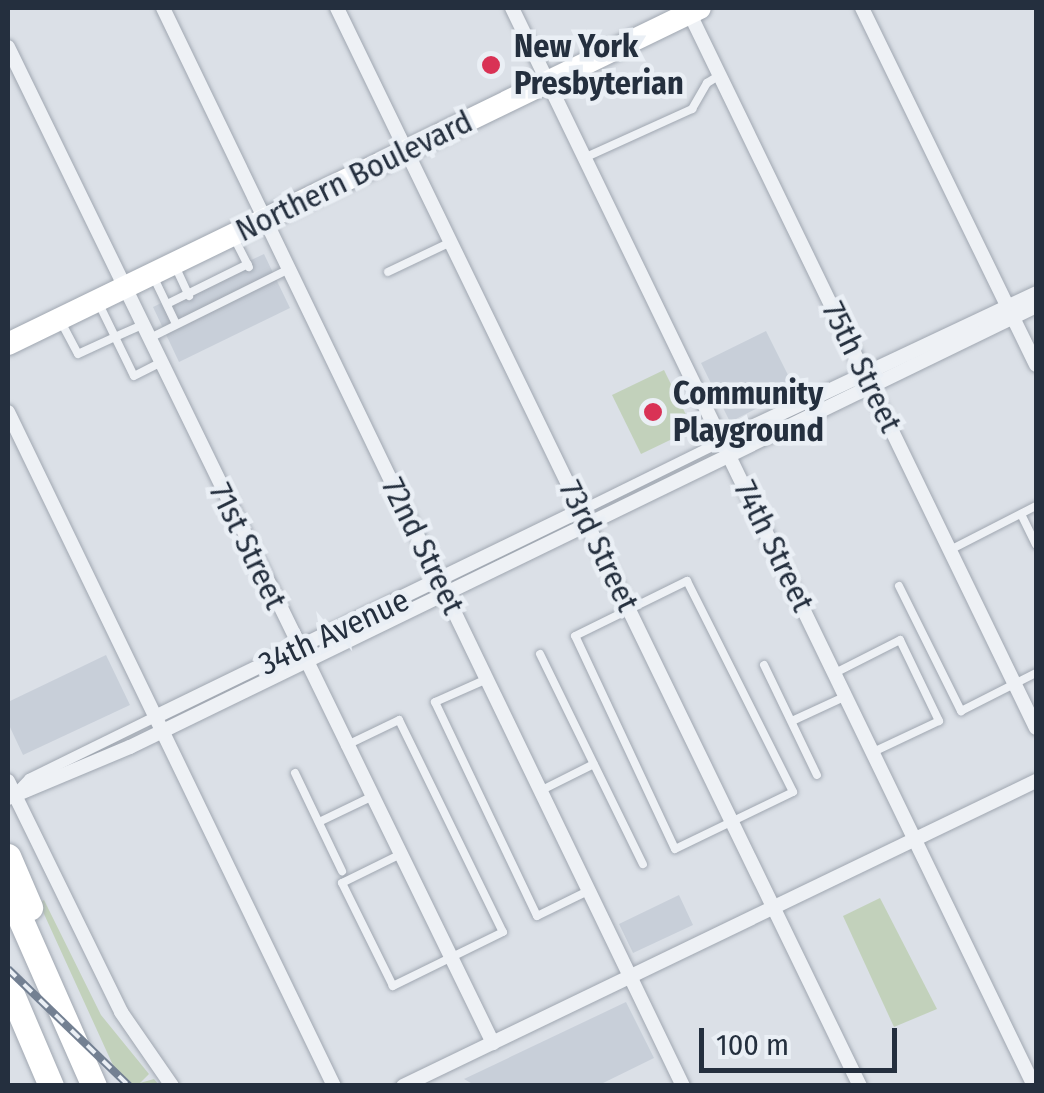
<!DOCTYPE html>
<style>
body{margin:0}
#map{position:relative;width:1044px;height:1093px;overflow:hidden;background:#dbe0e7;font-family:"Fira Sans Condensed",sans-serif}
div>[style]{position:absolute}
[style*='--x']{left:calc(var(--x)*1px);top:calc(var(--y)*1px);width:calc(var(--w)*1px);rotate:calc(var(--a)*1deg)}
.built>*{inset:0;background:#c8cfd9}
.green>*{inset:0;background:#c2d1bb}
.roads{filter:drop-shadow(0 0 2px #a0a7b1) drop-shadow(0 0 2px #a0a7b1)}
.service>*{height:8px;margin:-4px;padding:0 4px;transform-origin:4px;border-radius:4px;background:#eef1f5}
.pedestrian>*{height:10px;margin:-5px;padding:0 5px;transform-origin:5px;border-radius:5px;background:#eef1f5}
.minor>*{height:14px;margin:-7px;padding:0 7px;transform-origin:7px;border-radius:7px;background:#eef1f5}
.primary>*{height:22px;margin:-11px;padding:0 11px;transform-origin:11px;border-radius:11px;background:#fff}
.motorway>*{height:25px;margin:-12.5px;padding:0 12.5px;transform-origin:12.5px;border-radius:12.5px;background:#fff}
.rail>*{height:8px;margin-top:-4px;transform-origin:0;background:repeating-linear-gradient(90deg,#eaeff5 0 11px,#738092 0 22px);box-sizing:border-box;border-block:2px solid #738092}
.dots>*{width:28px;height:28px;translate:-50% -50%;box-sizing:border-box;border:5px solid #eaeff5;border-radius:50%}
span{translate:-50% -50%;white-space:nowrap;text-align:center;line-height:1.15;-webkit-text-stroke:9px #eaeff5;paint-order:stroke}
.poi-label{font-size:32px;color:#242f3e;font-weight:700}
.left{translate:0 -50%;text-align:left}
.street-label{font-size:32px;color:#242f3e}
.frame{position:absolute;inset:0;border:10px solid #242f3e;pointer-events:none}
.scale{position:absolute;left:699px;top:1028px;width:198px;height:45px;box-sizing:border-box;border:5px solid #242f3e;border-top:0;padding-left:12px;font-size:30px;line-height:35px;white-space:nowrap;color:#242f3e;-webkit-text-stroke:8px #eaeff5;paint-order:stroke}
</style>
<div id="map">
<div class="built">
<div style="clip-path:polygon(264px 254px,290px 308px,179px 362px,153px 307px)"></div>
<div style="clip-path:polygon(766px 331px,795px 389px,730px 422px,701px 363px)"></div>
<div style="clip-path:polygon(106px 655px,130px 705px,23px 755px,8px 723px,8px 702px)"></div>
<div style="clip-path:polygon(679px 895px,693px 925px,633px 953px,619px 924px)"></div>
<div style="clip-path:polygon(626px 1002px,654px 1058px,599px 1085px,476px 1086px,464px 1079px)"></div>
</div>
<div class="green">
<div style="clip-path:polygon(664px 370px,693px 429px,641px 454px,612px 395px)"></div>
<div style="clip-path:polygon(880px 898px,937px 1009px,894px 1027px,843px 916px)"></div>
<div style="clip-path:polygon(44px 900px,101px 1015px,149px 1074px,140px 1083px,154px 1079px,159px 1085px,122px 1085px,39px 903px)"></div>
</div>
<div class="roads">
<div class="service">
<div style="--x:584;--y:158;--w:119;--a:-24.4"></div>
<div style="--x:692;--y:109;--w:30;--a:-60"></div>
<div style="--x:707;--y:83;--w:15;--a:-32"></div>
<div style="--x:233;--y:236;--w:35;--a:63"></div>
<div style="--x:176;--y:268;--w:31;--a:65"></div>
<div style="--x:388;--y:272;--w:70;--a:-25.5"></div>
<div style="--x:154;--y:278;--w:51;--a:64.4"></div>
<div style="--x:99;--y:304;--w:37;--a:64"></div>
<div style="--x:115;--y:337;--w:30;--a:-24"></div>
<div style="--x:167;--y:304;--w:90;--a:-26.3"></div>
<div style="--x:60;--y:320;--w:38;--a:62"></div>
<div style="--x:78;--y:354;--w:41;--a:-24.7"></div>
<div style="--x:115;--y:337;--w:43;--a:64"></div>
<div style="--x:134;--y:376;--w:29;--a:-27"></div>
<div style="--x:150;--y:338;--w:155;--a:-26.4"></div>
<div style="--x:1021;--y:514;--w:34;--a:64"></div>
<div style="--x:950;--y:550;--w:97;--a:-27.1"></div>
<div style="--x:687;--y:581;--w:236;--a:63.3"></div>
<div style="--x:793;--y:792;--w:131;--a:154.2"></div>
<div style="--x:675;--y:849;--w:235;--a:-115.1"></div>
<div style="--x:575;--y:636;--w:125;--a:-26.2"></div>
<div style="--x:899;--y:586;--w:140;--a:63.6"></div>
<div style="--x:961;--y:711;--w:84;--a:-26.9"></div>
<div style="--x:540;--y:654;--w:234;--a:63.9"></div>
<div style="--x:764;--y:665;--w:122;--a:64.3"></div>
<div style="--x:835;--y:673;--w:73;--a:-26.9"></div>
<div style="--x:900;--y:640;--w:90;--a:64.3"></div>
<div style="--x:939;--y:721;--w:73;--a:154.8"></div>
<div style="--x:487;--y:679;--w:57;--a:156.1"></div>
<div style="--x:435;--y:702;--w:237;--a:64.5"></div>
<div style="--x:537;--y:916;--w:57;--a:-26.1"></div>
<div style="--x:792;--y:721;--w:60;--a:-24.8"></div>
<div style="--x:345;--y:746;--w:60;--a:-25.7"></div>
<div style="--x:399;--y:720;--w:236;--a:63.9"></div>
<div style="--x:503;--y:932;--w:123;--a:153.9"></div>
<div style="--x:393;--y:986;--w:115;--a:-116.3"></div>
<div style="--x:342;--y:883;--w:64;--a:-26.2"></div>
<div style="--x:295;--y:773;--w:109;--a:64.4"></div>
<div style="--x:540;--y:791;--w:60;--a:-26.6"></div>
<div style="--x:319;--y:822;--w:58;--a:-25.7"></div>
</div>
<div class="pedestrian">
<div style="--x:582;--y:510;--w:156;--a:-26.2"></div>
<div style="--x:17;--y:792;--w:18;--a:-47"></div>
<div style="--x:29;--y:779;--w:140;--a:-26.2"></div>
</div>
<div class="minor">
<div style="--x:163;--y:8;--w:1197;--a:64.25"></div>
<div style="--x:337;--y:8;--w:1198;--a:64.12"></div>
<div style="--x:512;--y:8;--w:1198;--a:64.16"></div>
<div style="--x:687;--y:8;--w:800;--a:64.14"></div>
<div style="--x:862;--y:8;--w:397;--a:64"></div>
<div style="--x:8;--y:47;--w:1108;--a:64.04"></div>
<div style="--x:8;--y:412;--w:749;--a:64.19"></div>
<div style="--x:722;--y:441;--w:347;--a:-25.2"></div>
<div style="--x:155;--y:717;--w:475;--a:-25.9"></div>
<div style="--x:8;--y:781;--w:257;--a:63.9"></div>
<div style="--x:121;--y:1012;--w:90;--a:55.4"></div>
<div style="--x:8;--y:798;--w:132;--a:-22.7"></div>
<div style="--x:130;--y:747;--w:1008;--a:-25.95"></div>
<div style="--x:403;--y:1086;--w:703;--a:-25.73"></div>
</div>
<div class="primary">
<div style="--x:8;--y:344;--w:769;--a:-25.9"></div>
</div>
<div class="motorway">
<div style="--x:8;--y:856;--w:56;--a:66.7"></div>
<div style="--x:8;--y:891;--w:213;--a:66.2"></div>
<div style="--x:8;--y:985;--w:110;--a:66.9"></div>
</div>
</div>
<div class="rail">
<div style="--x:8;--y:969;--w:168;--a:44"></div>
</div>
<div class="dots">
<div style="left:491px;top:65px;background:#d93255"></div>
<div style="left:653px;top:412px;background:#d93255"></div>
</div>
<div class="poi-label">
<span class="left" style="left:514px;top:65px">New York<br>Presbyterian</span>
<span class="left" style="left:673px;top:412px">Community<br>Playground</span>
</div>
<div class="street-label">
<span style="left:354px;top:176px;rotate:-26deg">Northern Boulevard</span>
<span style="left:862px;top:367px;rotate:64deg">75th Street</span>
<span style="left:248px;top:546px;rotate:64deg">71st Street</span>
<span style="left:423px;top:546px;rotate:64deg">72nd Street</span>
<span style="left:599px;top:546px;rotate:64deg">73rd Street</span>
<span style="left:774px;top:546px;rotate:64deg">74th Street</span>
<span style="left:334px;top:632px;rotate:-25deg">34th Avenue</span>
</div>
<div class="frame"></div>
<div class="scale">100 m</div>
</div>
